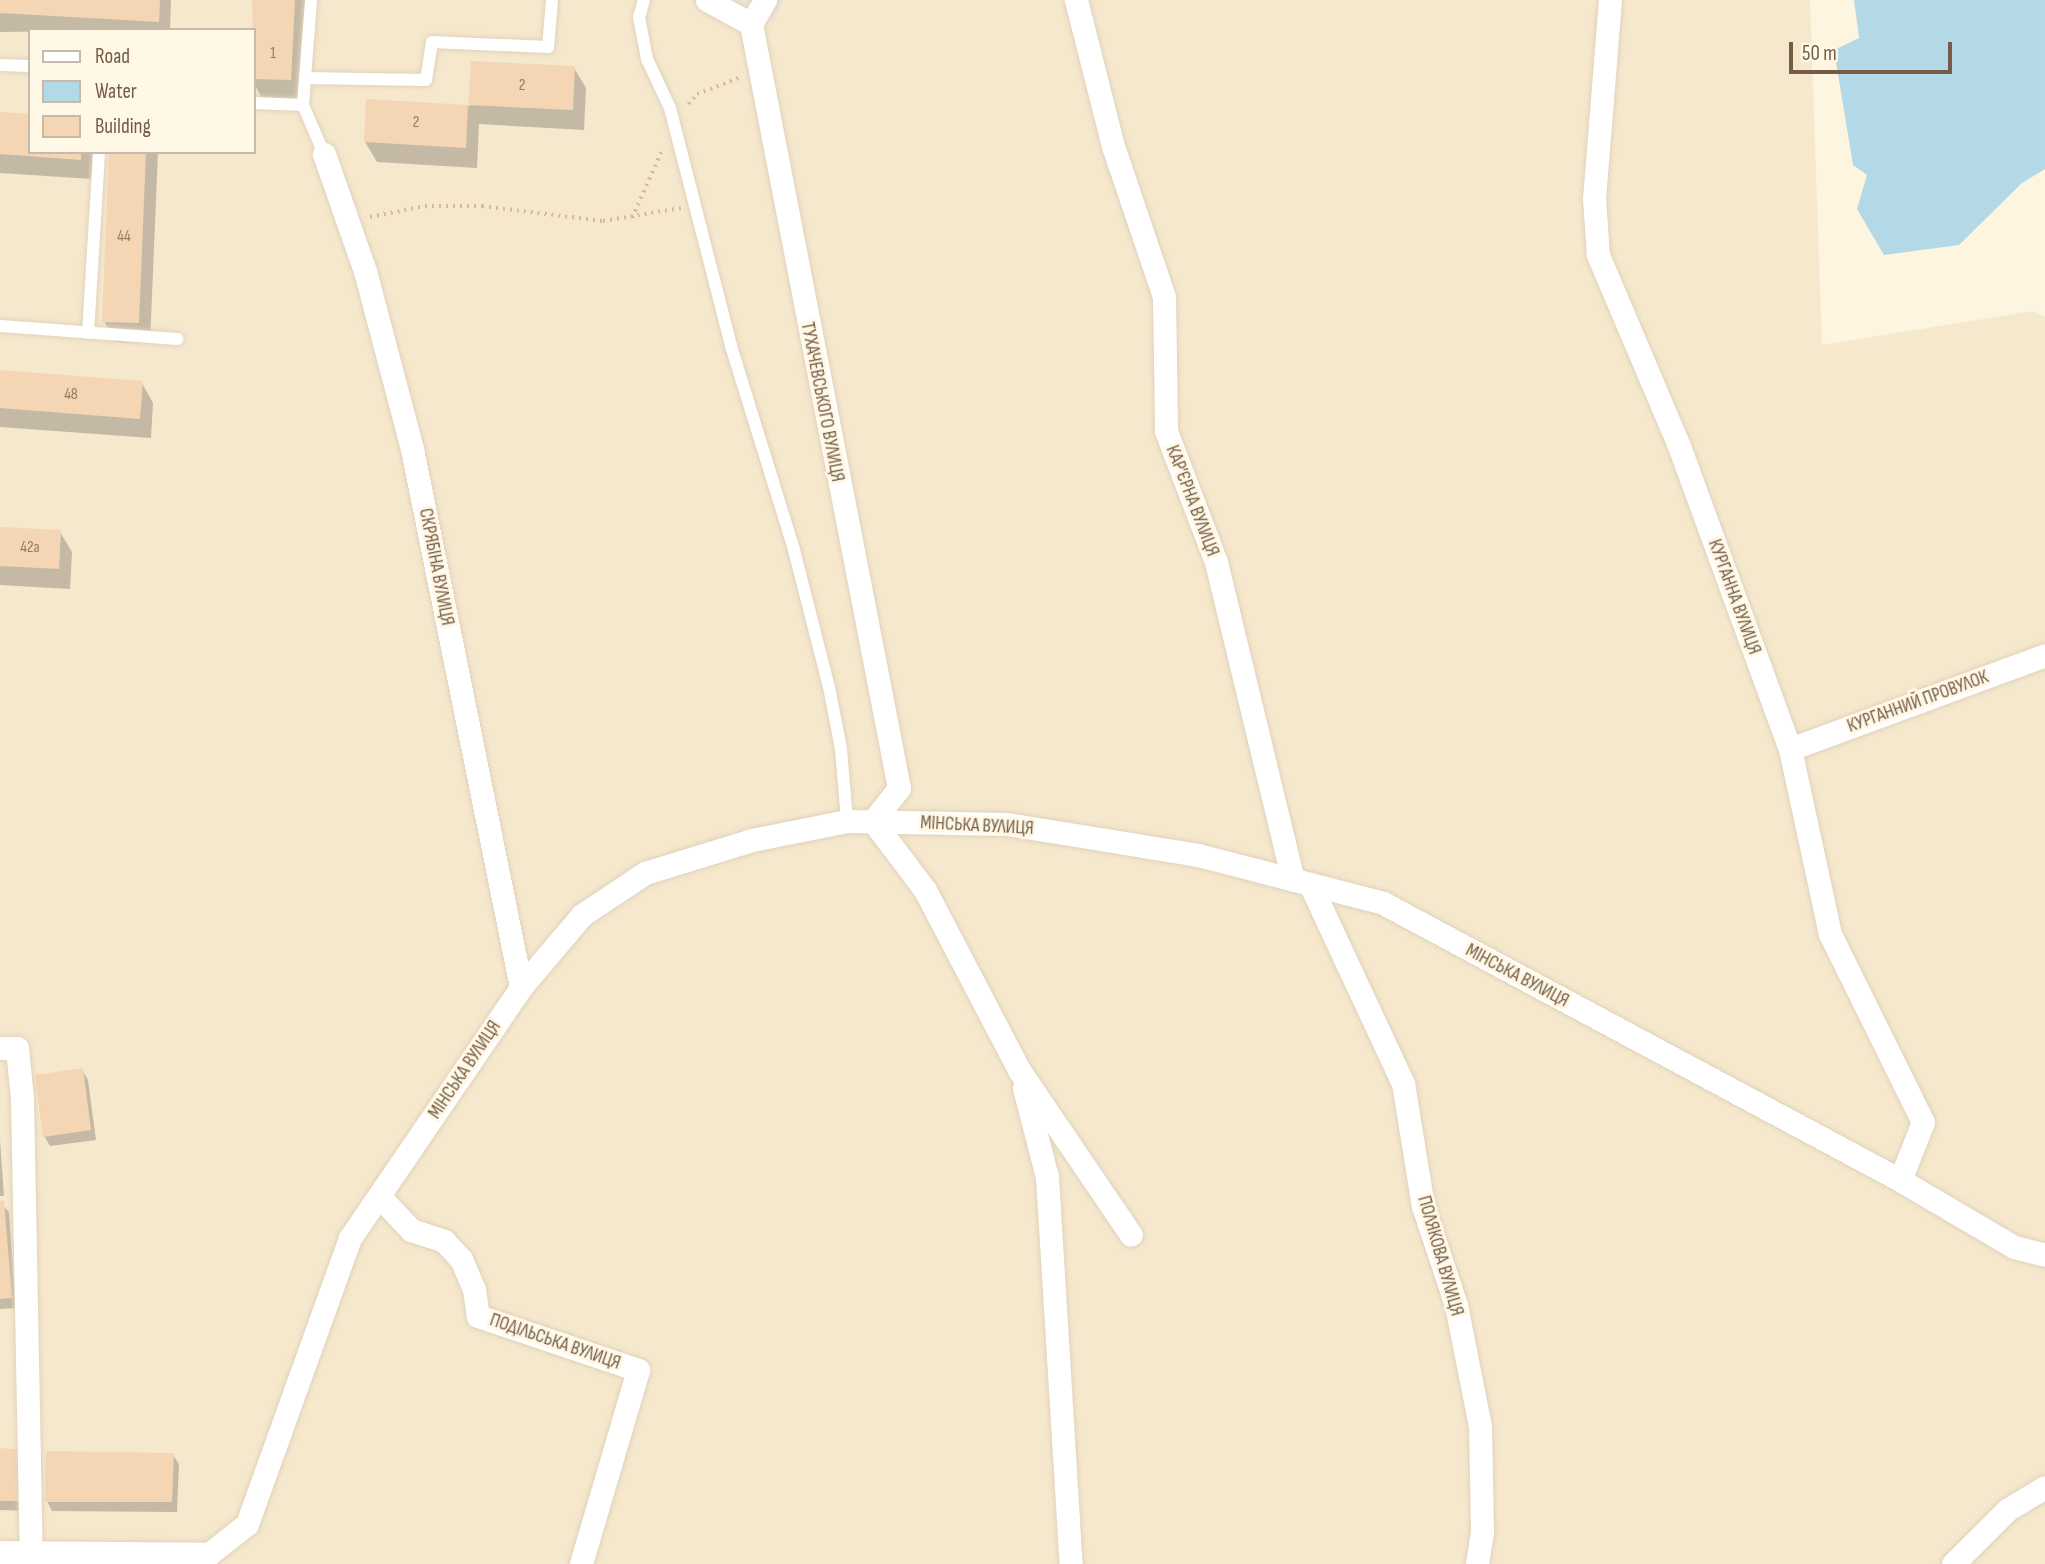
<!DOCTYPE html>
<meta charset="utf-8">
<style>
body{margin:0}
#map{position:relative;width:2045px;height:1564px;overflow:hidden;background:#fdf5df;font-family:"Sofia Sans Condensed",sans-serif}
div>[style]{position:absolute}
[style*='--x']{left:calc(var(--x)*1px);top:calc(var(--y)*1px);width:calc(var(--w)*1px);rotate:calc(var(--a)*1deg)}
.residential>*{inset:0;background:#f5e8cd}
.industrial>*{inset:0;background:#ebe5db}
.water>*{inset:0;background:#b3d9e7}
.shadow>*{inset:0;background:#0003}
.building>*{inset:0;background:#f4d6b5}
.path>*{height:3.5px;margin-top:-1.75px;transform-origin:0;background:repeating-linear-gradient(90deg,#d8ba99 0 2px,transparent 0 7px)}
.roads{filter:drop-shadow(0 0 2px #e1d2bb) drop-shadow(0 0 2px #e1d2bb)}
.service>*{height:12px;margin:-6px;padding:0 6px;transform-origin:6px;border-radius:6px;background:#fff}
.minor>*{height:23px;margin:-11.5px;padding:0 11.5px;transform-origin:11.5px;border-radius:11.5px;background:#fff}
span{translate:-50% -50%;white-space:nowrap;text-align:center;line-height:1.15;-webkit-text-stroke:6px #fff8e6;paint-order:stroke}
.number-label{font-size:16px;color:#957a62}
.number-label span{-webkit-text-stroke-width:0}
.street-label{font-size:19px;color:#755c46}
.legend{position:absolute;left:28px;top:28px;width:228px;height:126px;box-sizing:border-box;background:#fff8e6;border:2px solid #c8baa6;margin:0;padding:9px 12px;list-style:none;font-size:21px;color:#755c46}
.legend li{display:flex;align-items:center;gap:14px;height:35px}
.legend b{width:35px;border:2px solid #c8baa6}
.scale{position:absolute;left:1789px;top:42px;width:163px;height:32px;box-sizing:border-box;border:4px solid #755c46;border-top:0;padding-left:9px;font-size:21px;line-height:24px;white-space:nowrap;color:#755c46;-webkit-text-stroke:5px #fff8e6;paint-order:stroke}
</style>
<div id="map">
<div class="residential">
<div style="clip-path:polygon(evenodd,0 0,1810px 0,1822px 345px,2033px 311px,2045px 317px,2045px 1564px,0 1564px,0 0,30px 30px,254px 30px,254px 152px,30px 152px,30px 30px)"></div>
</div>
<div class="industrial">
<div style="clip-path:polygon(735px 0,783px 0,774px 23px)"></div>
</div>
<div class="water">
<div style="clip-path:polygon(1854px 0,2045px 0,2045px 169px,2022px 183px,1959px 245px,1884px 255px,1857px 209px,1867px 175px,1853px 165px,1834px 50px,1859px 38px)"></div>
</div>
<div class="shadow">
<div style="clip-path:polygon(0 0,171px 0,170px 30px,0 32px)"></div>
<div style="clip-path:polygon(254px 0,306px 0,302px 100px,262px 98px,254px 84px)"></div>
<div style="clip-path:polygon(473px 63px,574px 68px,586px 88px,584px 130px,479px 124px,477px 168px,377px 162px,365px 142px,367px 101px,470px 106px)"></div>
<div style="clip-path:polygon(0 114px,30px 152px,93px 152px,92px 179px,0 173px)"></div>
<div style="clip-path:polygon(111px 152px,158px 152px,150px 343px,116px 342px,104px 321px)"></div>
<div style="clip-path:polygon(0 372px,142px 383px,153px 403px,151px 438px,0 427px)"></div>
<div style="clip-path:polygon(0 528px,60px 532px,72px 552px,70px 589px,0 585px)"></div>
<div style="clip-path:polygon(82px 1070px,88px 1080px,96px 1140px,50px 1146px,44px 1136px)"></div>
<div style="clip-path:polygon(0 1140px,4px 1196px,0 1196px)"></div>
<div style="clip-path:polygon(0 1202px,9px 1212px,16px 1308px,0 1309px)"></div>
<div style="clip-path:polygon(0 1450px,27px 1511px,0 1510px)"></div>
<div style="clip-path:polygon(173px 1455px,179px 1464px,177px 1512px,52px 1511px,47px 1501px)"></div>
</div>
<div class="building">
<div style="clip-path:polygon(0 0,160px 0,159px 22px,0 13px)"></div>
<div style="clip-path:polygon(252px 0,295px 0,291px 80px,254px 79px)"></div>
<div style="clip-path:polygon(471px 61px,575px 66px,573px 110px,468px 105px,466px 148px,364px 142px,366px 99px,468px 105px)"></div>
<div style="clip-path:polygon(0 112px,30px 114px,30px 152px,81px 152px,81px 160px,0 154px)"></div>
<div style="clip-path:polygon(109px 152px,146px 152px,139px 323px,102px 322px)"></div>
<div style="clip-path:polygon(0 370px,143px 381px,140px 419px,0 408px)"></div>
<div style="clip-path:polygon(0 527px,61px 530px,59px 569px,0 566px)"></div>
<div style="clip-path:polygon(83px 1068px,91px 1130px,43px 1137px,35px 1075px)"></div>
<div style="clip-path:polygon(4px 1200px,12px 1298px,0 1299px,0 1201px)"></div>
<div style="clip-path:polygon(0 1448px,24px 1450px,22px 1501px,0 1501px)"></div>
<div style="clip-path:polygon(46px 1451px,174px 1453px,172px 1502px,45px 1502px)"></div>
</div>
<div class="path">
<div style="--x:688;--y:104;--w:13;--a:-48"></div>
<div style="--x:697;--y:94;--w:45;--a:-20.9"></div>
<div style="--x:370;--y:217;--w:56;--a:-11.3"></div>
<div style="--x:425;--y:206;--w:57;--a:0"></div>
<div style="--x:482;--y:206;--w:122;--a:7.1"></div>
<div style="--x:603;--y:221;--w:79;--a:-9.5"></div>
<div style="--x:632;--y:218;--w:74;--a:-66.2"></div>
</div>
<div class="roads">
<div class="service">
<div style="--x:644;--y:0;--w:18;--a:106"></div>
<div style="--x:639;--y:17;--w:43;--a:79.2"></div>
<div style="--x:647;--y:59;--w:54;--a:64.9"></div>
<div style="--x:670;--y:108;--w:246;--a:75.6"></div>
<div style="--x:731;--y:346;--w:214;--a:72.8"></div>
<div style="--x:794;--y:550;--w:141;--a:75.7"></div>
<div style="--x:829;--y:687;--w:63;--a:79"></div>
<div style="--x:841;--y:749;--w:72;--a:85.2"></div>
<div style="--x:0;--y:65;--w:30;--a:2"></div>
<div style="--x:305;--y:78;--w:121;--a:0.9"></div>
<div style="--x:426;--y:80;--w:38;--a:-81"></div>
<div style="--x:432;--y:42;--w:116;--a:2.5"></div>
<div style="--x:548;--y:47;--w:47;--a:-85.1"></div>
<div style="--x:254;--y:103;--w:49;--a:2.3"></div>
<div style="--x:303;--y:105;--w:53;--a:66.8"></div>
<div style="--x:303;--y:105;--w:105;--a:-85.6"></div>
<div style="--x:0;--y:326;--w:178;--a:4.2"></div>
<div style="--x:88;--y:333;--w:181;--a:-86.5"></div>
</div>
<div class="minor">
<div style="--x:707;--y:0;--w:50;--a:28.6"></div>
<div style="--x:751;--y:24;--w:778;--a:79.04"></div>
<div style="--x:899;--y:788;--w:42;--a:128.2"></div>
<div style="--x:873;--y:821;--w:86;--a:53"></div>
<div style="--x:925;--y:890;--w:203;--a:62.4"></div>
<div style="--x:1019;--y:1070;--w:199;--a:55.8"></div>
<div style="--x:1076;--y:0;--w:151;--a:75.8"></div>
<div style="--x:1113;--y:146;--w:159;--a:71.3"></div>
<div style="--x:1164;--y:297;--w:134;--a:89.1"></div>
<div style="--x:1166;--y:431;--w:140;--a:69.1"></div>
<div style="--x:1216;--y:562;--w:327;--a:76.4"></div>
<div style="--x:1610;--y:0;--w:199;--a:94.6"></div>
<div style="--x:1594;--y:198;--w:57;--a:86"></div>
<div style="--x:1598;--y:255;--w:207;--a:67"></div>
<div style="--x:1679;--y:446;--w:323;--a:69.9"></div>
<div style="--x:1790;--y:749;--w:189;--a:77.8"></div>
<div style="--x:1830;--y:934;--w:210;--a:63.7"></div>
<div style="--x:1923;--y:1122;--w:62;--a:111.6"></div>
<div style="--x:751;--y:24;--w:28;--a:-60"></div>
<div style="--x:324;--y:154;--w:124;--a:70.7"></div>
<div style="--x:365;--y:271;--w:184;--a:75.2"></div>
<div style="--x:412;--y:449;--w:549;--a:78.55"></div>
<div style="--x:1790;--y:749;--w:272;--a:-20.2"></div>
<div style="--x:1310;--y:884;--w:220;--a:65"></div>
<div style="--x:1403;--y:1083;--w:125;--a:80.8"></div>
<div style="--x:1423;--y:1206;--w:104;--a:71.6"></div>
<div style="--x:1456;--y:1305;--w:123;--a:78.8"></div>
<div style="--x:1480;--y:1426;--w:106;--a:88.9"></div>
<div style="--x:1482;--y:1532;--w:32;--a:99"></div>
<div style="--x:0;--y:1048;--w:17;--a:0"></div>
<div style="--x:17;--y:1048;--w:50;--a:84.3"></div>
<div style="--x:22;--y:1098;--w:455;--a:88.9"></div>
<div style="--x:1024;--y:1088;--w:92;--a:75.5"></div>
<div style="--x:1047;--y:1177;--w:388;--a:86.5"></div>
<div style="--x:379;--y:1196;--w:47;--a:46.7"></div>
<div style="--x:411;--y:1230;--w:35;--a:18"></div>
<div style="--x:444;--y:1241;--w:25;--a:47"></div>
<div style="--x:461;--y:1259;--w:33;--a:67"></div>
<div style="--x:474;--y:1289;--w:27;--a:82"></div>
<div style="--x:478;--y:1316;--w:169;--a:18.6"></div>
<div style="--x:638;--y:1370;--w:202;--a:106.4"></div>
<div style="--x:0;--y:1552;--w:209;--a:0.5"></div>
<div style="--x:209;--y:1554;--w:48;--a:-38.3"></div>
<div style="--x:247;--y:1524;--w:304;--a:-70.2"></div>
<div style="--x:350;--y:1238;--w:304;--a:-55.7"></div>
<div style="--x:521;--y:987;--w:94;--a:-49.7"></div>
<div style="--x:582;--y:915;--w:76;--a:-33.7"></div>
<div style="--x:645;--y:873;--w:112;--a:-17.1"></div>
<div style="--x:752;--y:840;--w:97;--a:-11.3"></div>
<div style="--x:847;--y:821;--w:160;--a:1.1"></div>
<div style="--x:1007;--y:824;--w:193;--a:9.2"></div>
<div style="--x:1198;--y:855;--w:191;--a:14.5"></div>
<div style="--x:1383;--y:903;--w:587;--a:28.18"></div>
<div style="--x:1900;--y:1180;--w:132;--a:30.4"></div>
<div style="--x:2014;--y:1247;--w:32;--a:14"></div>
<div style="--x:1953;--y:1564;--w:76;--a:-45"></div>
<div style="--x:2007;--y:1510;--w:44;--a:-31.2"></div>
</div>
</div>
<div class="number-label">
<span style="left:273px;top:54px">1</span>
<span style="left:522px;top:86px">2</span>
<span style="left:416px;top:123px">2</span>
<span style="left:124px;top:237px">44</span>
<span style="left:71px;top:395px">48</span>
<span style="left:30px;top:548px">42а</span>
</div>
<div class="street-label">
<span style="left:822px;top:402px;rotate:79deg">ТУХАЧЕВСЬКОГО ВУЛИЦЯ</span>
<span style="left:1192px;top:501px;rotate:69deg">КАР’ЄРНА ВУЛИЦЯ</span>
<span style="left:436px;top:567px;rotate:79deg">СКРЯБІНА ВУЛИЦЯ</span>
<span style="left:1734px;top:597px;rotate:70deg">КУРГАННА ВУЛИЦЯ</span>
<span style="left:1918px;top:702px;rotate:-20deg">КУРГАННИЙ ПРОВУЛОК</span>
<span style="left:977px;top:826px;rotate:3deg">МІНСЬКА ВУЛИЦЯ</span>
<span style="left:1517px;top:976px;rotate:28deg">МІНСЬКА ВУЛИЦЯ</span>
<span style="left:465px;top:1070px;rotate:-56deg">МІНСЬКА ВУЛИЦЯ</span>
<span style="left:1440px;top:1256px;rotate:74deg">ПОЛЯКОВА ВУЛИЦЯ</span>
<span style="left:555px;top:1342px;rotate:19deg">ПОДІЛЬСЬКА ВУЛИЦЯ</span>
</div>
<ul class="legend">
<li><b style="height:9px;background:#fff"></b>Road</li>
<li><b style="height:19px;background:#b3d9e7"></b>Water</li>
<li><b style="height:19px;background:#f4d6b5"></b>Building</li>
</ul>
<div class="scale">50 m</div>
</div>
